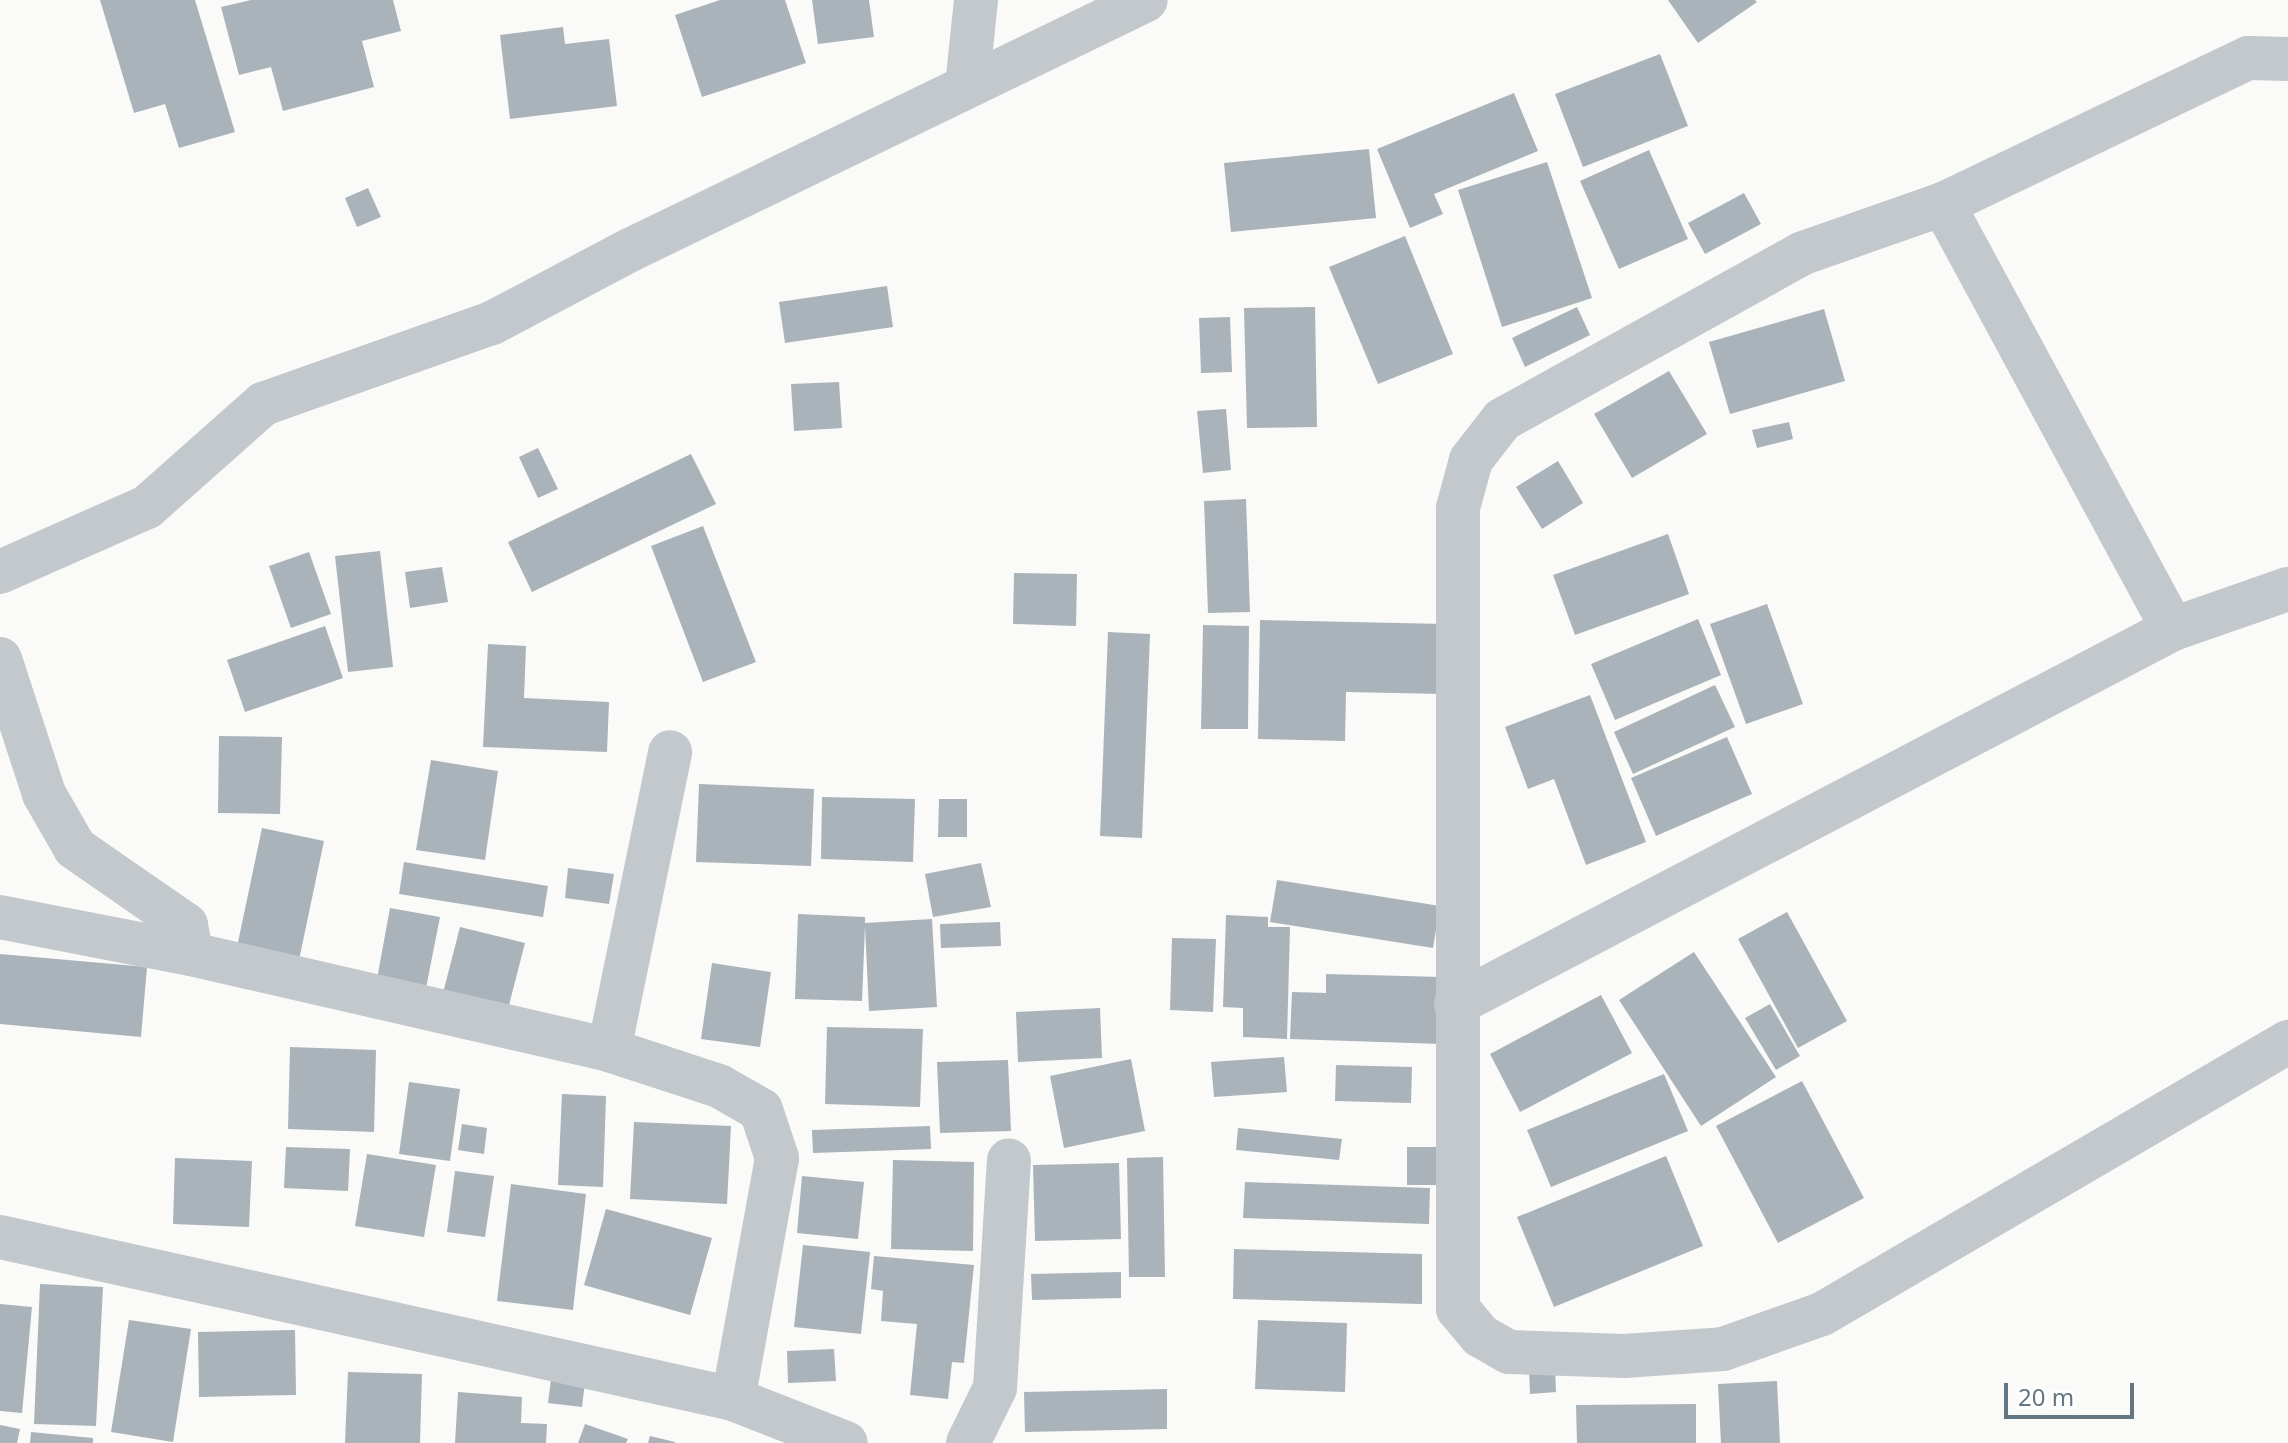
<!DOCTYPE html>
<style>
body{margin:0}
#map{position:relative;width:2288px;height:1443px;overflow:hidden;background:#fafaf8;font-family:"Noto Sans",sans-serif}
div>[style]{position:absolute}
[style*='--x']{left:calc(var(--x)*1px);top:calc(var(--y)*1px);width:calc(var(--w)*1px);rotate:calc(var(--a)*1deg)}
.building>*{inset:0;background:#aab3b9}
.street>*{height:44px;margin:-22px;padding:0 22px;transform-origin:22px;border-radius:22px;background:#c3c8cc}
span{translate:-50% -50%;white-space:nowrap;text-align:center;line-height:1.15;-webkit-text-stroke:8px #fff;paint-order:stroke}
.scale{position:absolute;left:2004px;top:1383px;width:130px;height:36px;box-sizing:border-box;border:4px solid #657683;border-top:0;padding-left:10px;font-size:24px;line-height:28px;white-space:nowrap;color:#657683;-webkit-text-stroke:6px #fff;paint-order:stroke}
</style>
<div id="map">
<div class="building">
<div style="clip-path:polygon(100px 0,195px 0,235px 132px,179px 148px,165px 104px,134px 113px)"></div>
<div style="clip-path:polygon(251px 0,393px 0,401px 31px,362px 41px,374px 87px,283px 111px,271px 67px,239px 75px,221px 7px)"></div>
<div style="clip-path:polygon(720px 0,785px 0,806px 63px,702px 97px,675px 15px)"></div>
<div style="clip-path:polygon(812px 0,869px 0,874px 37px,818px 44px)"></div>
<div style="clip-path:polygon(1668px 0,1755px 0,1757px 2px,1698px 43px)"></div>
<div style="clip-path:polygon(563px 27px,565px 44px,609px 39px,617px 106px,510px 119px,500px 35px)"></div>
<div style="clip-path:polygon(1660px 54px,1688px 126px,1583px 167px,1555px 94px)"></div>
<div style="clip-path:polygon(1514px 93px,1538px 151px,1434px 194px,1443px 214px,1410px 228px,1377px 149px)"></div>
<div style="clip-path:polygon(1369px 149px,1376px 218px,1231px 232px,1224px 163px)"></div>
<div style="clip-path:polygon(1649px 150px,1688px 239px,1619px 269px,1580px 181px)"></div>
<div style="clip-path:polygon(1547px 162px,1592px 298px,1502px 327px,1458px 190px)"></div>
<div style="clip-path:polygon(368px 188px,381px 217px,357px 227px,345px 198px)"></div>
<div style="clip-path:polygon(1744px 193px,1761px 224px,1705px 254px,1688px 223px)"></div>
<div style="clip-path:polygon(1405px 236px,1453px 354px,1378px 384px,1329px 267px)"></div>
<div style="clip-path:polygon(887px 286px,893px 327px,785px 343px,779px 302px)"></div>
<div style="clip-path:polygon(1315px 307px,1317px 427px,1247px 428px,1244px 308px)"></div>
<div style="clip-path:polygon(1577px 307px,1590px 335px,1525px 367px,1512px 338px)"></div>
<div style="clip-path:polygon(1824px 309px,1845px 381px,1730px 414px,1709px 342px)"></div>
<div style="clip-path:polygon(1230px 317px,1232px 372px,1201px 373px,1199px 318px)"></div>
<div style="clip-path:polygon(1669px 371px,1707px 434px,1632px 478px,1594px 414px)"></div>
<div style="clip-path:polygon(839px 382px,842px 428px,794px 431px,791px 384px)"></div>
<div style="clip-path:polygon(1226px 409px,1231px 470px,1203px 473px,1197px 411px)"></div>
<div style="clip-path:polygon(1789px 422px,1793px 439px,1757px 448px,1752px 430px)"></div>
<div style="clip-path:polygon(538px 448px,558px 489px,538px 498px,519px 457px)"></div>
<div style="clip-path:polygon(691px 454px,716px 504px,532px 592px,508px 542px)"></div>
<div style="clip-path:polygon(1558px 461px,1583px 503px,1542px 529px,1516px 487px)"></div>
<div style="clip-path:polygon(1246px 499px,1250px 612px,1208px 613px,1204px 501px)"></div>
<div style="clip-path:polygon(703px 526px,756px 662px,703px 682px,651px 546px)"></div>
<div style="clip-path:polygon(1668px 534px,1689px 594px,1575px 635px,1553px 575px)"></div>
<div style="clip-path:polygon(380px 551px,393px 667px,348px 672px,335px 556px)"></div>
<div style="clip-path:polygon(309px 552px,331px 614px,291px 628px,269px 566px)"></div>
<div style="clip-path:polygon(442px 567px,448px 602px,410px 608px,405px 572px)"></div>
<div style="clip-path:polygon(1014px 573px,1077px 574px,1076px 626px,1013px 624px)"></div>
<div style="clip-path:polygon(1767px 604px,1803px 704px,1746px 724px,1710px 624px)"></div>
<div style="clip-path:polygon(1698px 619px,1721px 675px,1615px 720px,1591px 664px)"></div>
<div style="clip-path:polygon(1260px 620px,1445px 624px,1444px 694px,1346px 692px,1345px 741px,1258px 739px)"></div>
<div style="clip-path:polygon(1203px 625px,1249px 626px,1248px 729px,1201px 729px)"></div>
<div style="clip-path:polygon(325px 626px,343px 678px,245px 712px,227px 660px)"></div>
<div style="clip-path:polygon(1108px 632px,1150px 634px,1142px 838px,1100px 836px)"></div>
<div style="clip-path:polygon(488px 644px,526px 646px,524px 698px,609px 702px,607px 752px,483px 747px)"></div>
<div style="clip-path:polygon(1715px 685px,1735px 727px,1633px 774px,1614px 732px)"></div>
<div style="clip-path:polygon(1590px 695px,1646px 842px,1586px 865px,1554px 779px,1528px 789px,1505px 727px)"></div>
<div style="clip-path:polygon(219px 736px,282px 737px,280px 814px,218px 813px)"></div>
<div style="clip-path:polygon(1727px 737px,1752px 794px,1656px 836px,1631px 778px)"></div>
<div style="clip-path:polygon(431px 760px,498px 771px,485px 860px,416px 850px)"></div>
<div style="clip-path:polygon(699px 784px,814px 789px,811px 866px,696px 862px)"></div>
<div style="clip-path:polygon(822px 797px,915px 799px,913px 862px,821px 859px)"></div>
<div style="clip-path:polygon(939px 799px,967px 799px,967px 837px,938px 837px)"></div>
<div style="clip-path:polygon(262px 828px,324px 841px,299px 960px,237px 947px)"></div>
<div style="clip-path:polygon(404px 862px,548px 886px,543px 917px,399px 894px)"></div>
<div style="clip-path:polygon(981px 863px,991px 907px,933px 917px,925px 874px)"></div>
<div style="clip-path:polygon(568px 868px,614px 874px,609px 904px,565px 898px)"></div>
<div style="clip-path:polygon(1277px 880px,1440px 906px,1433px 948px,1270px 922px)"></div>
<div style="clip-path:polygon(390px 908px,440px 917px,426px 988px,377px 979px)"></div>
<div style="clip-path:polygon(1787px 912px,1847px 1021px,1798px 1048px,1738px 939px)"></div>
<div style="clip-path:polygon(798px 914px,865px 917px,865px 923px,932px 919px,937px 1007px,869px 1011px,865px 926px,862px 1001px,795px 999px)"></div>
<div style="clip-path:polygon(1226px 915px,1268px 917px,1268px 927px,1290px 927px,1287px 1039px,1243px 1037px,1243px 1008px,1223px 1007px)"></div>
<div style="clip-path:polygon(1000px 922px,1001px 946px,941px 948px,940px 924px)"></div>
<div style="clip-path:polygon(460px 927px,525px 943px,508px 1009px,443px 993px)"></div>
<div style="clip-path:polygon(1172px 938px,1216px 939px,1213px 1012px,1170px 1010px)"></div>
<div style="clip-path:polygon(1694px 952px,1776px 1077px,1701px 1126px,1619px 1000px)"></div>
<div style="clip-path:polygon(0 954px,147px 967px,141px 1037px,0 1024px)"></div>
<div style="clip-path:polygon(712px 963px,771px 972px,760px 1047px,701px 1039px)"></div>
<div style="clip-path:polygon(1326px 974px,1443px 977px,1441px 1044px,1290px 1039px,1292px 992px,1326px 993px)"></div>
<div style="clip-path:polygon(1601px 995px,1632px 1053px,1520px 1112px,1490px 1054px)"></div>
<div style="clip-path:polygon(1770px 1004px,1800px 1056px,1776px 1070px,1745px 1018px)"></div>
<div style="clip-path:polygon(1100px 1008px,1102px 1058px,1018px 1062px,1016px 1012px)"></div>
<div style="clip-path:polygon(827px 1027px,923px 1029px,920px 1107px,825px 1104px)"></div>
<div style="clip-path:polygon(290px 1047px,376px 1050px,374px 1132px,288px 1129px)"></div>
<div style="clip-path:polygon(1284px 1057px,1287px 1092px,1214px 1097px,1211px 1062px)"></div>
<div style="clip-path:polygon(1131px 1059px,1145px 1131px,1064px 1148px,1050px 1076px)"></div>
<div style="clip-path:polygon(1008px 1060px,1011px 1131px,940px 1133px,937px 1062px)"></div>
<div style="clip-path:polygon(1336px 1065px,1412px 1067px,1411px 1103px,1335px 1101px)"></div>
<div style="clip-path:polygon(1664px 1074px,1688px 1131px,1551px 1187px,1527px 1130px)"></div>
<div style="clip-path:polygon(1802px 1081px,1864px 1198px,1778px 1243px,1716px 1126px)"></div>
<div style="clip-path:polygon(409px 1082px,460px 1089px,450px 1161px,399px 1154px)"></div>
<div style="clip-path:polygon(562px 1094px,606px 1096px,603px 1187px,558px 1185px)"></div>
<div style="clip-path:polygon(634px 1122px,731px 1126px,727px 1204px,630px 1199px)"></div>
<div style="clip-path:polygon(462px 1124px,487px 1128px,484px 1154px,458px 1150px)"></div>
<div style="clip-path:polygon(930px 1126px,931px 1149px,813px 1153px,812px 1130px)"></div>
<div style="clip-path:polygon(1238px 1128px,1342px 1139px,1339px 1160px,1236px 1150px)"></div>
<div style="clip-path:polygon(286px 1147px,350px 1149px,348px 1191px,284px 1188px)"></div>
<div style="clip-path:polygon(1407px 1147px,1447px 1147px,1447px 1185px,1407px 1185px)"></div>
<div style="clip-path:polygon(367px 1154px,436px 1165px,424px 1237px,355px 1226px)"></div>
<div style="clip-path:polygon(1666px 1156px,1703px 1246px,1554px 1307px,1517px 1217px)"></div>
<div style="clip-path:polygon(1163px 1157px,1165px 1277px,1129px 1277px,1127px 1158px)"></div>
<div style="clip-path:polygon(175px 1158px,252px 1161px,249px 1227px,173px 1224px)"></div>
<div style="clip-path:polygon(893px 1160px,974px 1162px,973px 1251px,891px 1249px)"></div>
<div style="clip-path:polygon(1119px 1163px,1121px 1239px,1035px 1241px,1033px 1165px)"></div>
<div style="clip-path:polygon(455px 1171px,494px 1176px,485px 1237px,447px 1232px)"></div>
<div style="clip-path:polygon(802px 1176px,864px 1182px,858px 1239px,797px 1233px)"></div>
<div style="clip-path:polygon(1245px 1182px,1430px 1188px,1429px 1224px,1243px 1218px)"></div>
<div style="clip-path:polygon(511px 1184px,586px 1194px,573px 1310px,497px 1301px)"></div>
<div style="clip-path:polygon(606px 1209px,712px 1238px,690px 1315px,584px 1285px)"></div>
<div style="clip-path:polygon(803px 1245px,870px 1252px,861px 1334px,794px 1327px)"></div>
<div style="clip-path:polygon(1234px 1249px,1422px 1254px,1422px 1304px,1233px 1299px)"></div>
<div style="clip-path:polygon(874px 1256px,974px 1265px,964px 1363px,952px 1362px,948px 1399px,910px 1395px,917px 1324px,881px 1321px,883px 1291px,871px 1289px)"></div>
<div style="clip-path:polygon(1121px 1272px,1121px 1298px,1032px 1300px,1031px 1274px)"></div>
<div style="clip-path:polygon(40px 1284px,103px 1287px,96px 1426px,34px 1424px)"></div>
<div style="clip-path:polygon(0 1304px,32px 1307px,22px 1413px,0 1411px)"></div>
<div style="clip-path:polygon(129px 1320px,191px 1329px,173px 1442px,111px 1432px)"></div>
<div style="clip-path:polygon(1258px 1320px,1347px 1323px,1345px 1392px,1255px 1389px)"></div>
<div style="clip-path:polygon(295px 1330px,296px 1395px,199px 1397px,198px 1332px)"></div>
<div style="clip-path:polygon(834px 1349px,836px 1381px,788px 1383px,787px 1351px)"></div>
<div style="clip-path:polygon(1555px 1368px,1556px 1392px,1530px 1394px,1529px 1369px)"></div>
<div style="clip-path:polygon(348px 1372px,422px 1374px,420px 1443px,345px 1443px)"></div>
<div style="clip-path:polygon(551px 1379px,585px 1382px,582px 1407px,548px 1403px)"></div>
<div style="clip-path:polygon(1777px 1381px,1780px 1443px,1721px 1443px,1718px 1384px)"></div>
<div style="clip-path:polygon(1167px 1389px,1167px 1429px,1025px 1432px,1024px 1392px)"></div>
<div style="clip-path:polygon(458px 1392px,522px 1397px,521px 1423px,547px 1424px,546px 1443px,455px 1443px)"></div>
<div style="clip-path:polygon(1696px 1404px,1696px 1443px,1577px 1443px,1576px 1405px)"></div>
<div style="clip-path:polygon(585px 1424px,628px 1439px,626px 1443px,578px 1443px)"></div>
<div style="clip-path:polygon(0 1425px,20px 1429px,17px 1443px,0 1443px)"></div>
<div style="clip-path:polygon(31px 1432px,93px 1438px,93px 1443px,30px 1443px)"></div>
<div style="clip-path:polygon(650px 1436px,675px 1442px,675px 1443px,648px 1443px)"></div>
</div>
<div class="street">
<div style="--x:2288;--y:59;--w:40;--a:-178.6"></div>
<div style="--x:2248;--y:58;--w:338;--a:154.4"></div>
<div style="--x:1943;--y:204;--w:148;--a:160.7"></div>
<div style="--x:1803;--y:253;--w:344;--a:151"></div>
<div style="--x:1502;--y:420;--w:51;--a:127.8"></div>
<div style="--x:1471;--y:460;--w:50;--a:105.2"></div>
<div style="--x:1458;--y:508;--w:801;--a:90"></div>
<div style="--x:1458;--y:1309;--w:35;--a:50"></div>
<div style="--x:1481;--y:1336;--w:32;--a:30"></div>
<div style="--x:1509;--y:1352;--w:115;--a:2"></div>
<div style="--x:1624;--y:1356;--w:99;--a:-4"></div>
<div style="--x:1723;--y:1349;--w:105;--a:-19.5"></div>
<div style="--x:1822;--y:1314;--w:540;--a:-30.27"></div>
<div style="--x:967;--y:86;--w:86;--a:-84"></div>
<div style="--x:1943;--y:204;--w:483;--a:61.6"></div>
<div style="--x:0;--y:572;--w:161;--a:-23.9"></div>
<div style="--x:147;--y:507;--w:155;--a:-41.6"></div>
<div style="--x:263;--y:404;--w:243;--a:-19.5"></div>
<div style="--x:492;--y:323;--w:156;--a:-27.9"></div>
<div style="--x:630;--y:250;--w:573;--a:-25.85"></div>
<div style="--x:0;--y:659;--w:142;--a:71.9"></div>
<div style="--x:44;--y:794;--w:62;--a:60.1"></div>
<div style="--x:75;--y:848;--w:135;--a:34.7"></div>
<div style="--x:186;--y:925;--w:29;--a:80"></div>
<div style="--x:0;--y:917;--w:195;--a:11"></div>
<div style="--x:191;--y:954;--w:429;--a:12.9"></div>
<div style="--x:609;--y:1050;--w:116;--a:18.1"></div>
<div style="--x:719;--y:1086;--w:48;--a:29.7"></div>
<div style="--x:761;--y:1110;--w:51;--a:71.6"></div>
<div style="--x:777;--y:1158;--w:245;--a:100.3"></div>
<div style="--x:1456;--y:1004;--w:809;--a:-27.61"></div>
<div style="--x:2173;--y:629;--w:122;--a:-19.2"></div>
<div style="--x:609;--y:1050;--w:304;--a:-78.4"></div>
<div style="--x:0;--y:1237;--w:751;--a:12.46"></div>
<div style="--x:733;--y:1399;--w:121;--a:21.3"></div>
<div style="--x:968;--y:1443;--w:61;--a:-63.9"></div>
<div style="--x:995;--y:1388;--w:228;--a:-86.5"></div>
</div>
<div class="scale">20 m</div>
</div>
